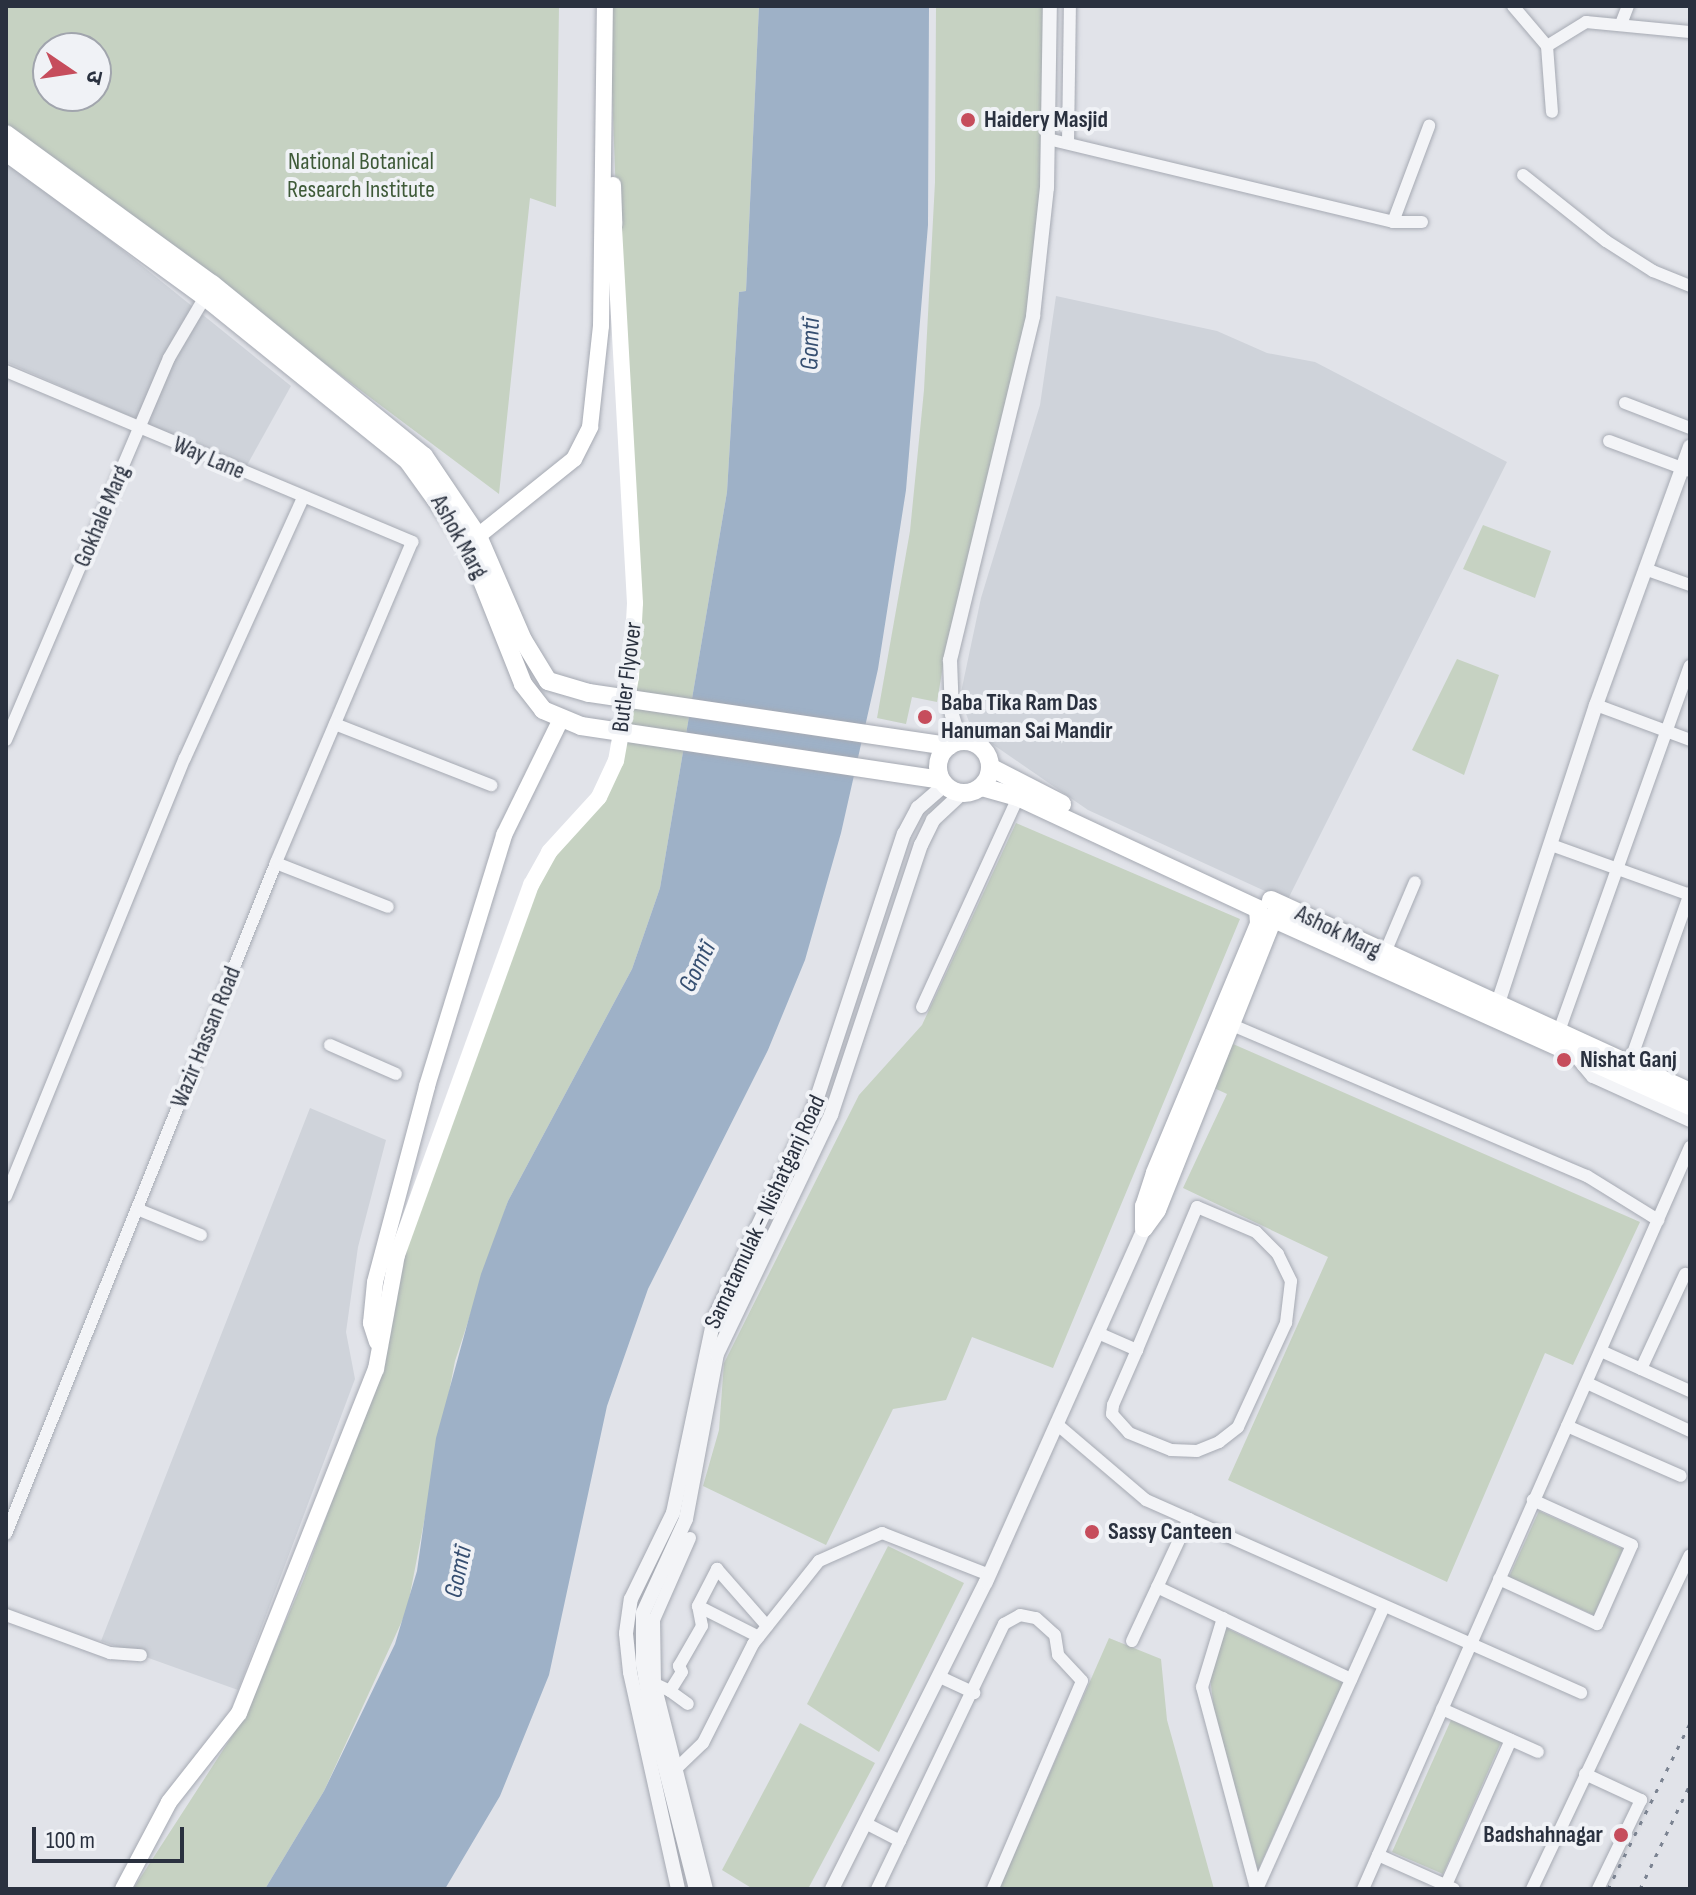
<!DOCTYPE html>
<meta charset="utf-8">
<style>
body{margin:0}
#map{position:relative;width:1696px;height:1895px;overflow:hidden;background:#e1e3e9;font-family:"Sofia Sans Condensed","Noto Sans Devanagari",sans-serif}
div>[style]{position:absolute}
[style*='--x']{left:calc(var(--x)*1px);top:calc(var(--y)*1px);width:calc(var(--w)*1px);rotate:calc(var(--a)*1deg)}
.built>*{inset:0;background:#cfd3da}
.green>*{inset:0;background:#c6d2c2}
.water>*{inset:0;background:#9eb1c7}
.roads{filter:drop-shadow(0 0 2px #a6aab3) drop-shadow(0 0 2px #a6aab3)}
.minor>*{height:12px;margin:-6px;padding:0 6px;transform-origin:6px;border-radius:6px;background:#f3f4f7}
.tertiary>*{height:14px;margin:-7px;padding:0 7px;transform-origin:7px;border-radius:7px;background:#f3f4f7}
.secondary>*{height:16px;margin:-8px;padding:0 8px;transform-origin:8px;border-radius:8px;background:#fff}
.primary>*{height:18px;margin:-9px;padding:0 9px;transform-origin:9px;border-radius:9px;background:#fff}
.primary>.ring{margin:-9px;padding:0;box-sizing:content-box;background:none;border:18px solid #fff;border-radius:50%}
.rail>*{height:3px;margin-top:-1.5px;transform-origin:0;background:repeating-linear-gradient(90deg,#7b8391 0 4px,transparent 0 12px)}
.secondary-bridge>*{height:16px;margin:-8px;padding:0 8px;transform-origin:8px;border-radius:8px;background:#fff}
.dots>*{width:22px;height:22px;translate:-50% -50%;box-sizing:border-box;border:4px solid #f0f2f6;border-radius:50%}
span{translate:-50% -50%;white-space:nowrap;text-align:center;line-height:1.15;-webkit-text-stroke:8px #f0f2f6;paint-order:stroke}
.poi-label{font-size:24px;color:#2a313f;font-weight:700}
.left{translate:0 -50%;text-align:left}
.right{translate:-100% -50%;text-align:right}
.park-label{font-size:24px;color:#3e5a38}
.street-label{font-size:24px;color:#2a313f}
.water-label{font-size:26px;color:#364f71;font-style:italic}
.frame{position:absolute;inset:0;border:8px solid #2a313f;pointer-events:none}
.north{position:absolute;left:32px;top:32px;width:80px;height:80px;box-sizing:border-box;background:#f0f2f6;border:2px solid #a1a5ad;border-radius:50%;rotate:103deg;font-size:22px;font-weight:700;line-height:32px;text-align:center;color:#2a313f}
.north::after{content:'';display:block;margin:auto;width:28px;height:36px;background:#c64d5c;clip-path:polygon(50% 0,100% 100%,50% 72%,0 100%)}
.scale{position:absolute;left:32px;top:1827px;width:152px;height:36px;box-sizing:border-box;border:4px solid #2a313f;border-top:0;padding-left:10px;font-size:24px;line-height:28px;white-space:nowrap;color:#2a313f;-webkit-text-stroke:6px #f0f2f6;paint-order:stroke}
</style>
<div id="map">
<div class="built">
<div style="clip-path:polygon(6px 156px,291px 386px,246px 467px,6px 362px)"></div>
<div style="clip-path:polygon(1056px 296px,1217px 331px,1267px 353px,1315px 362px,1507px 462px,1287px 901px,1088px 810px,972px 730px,960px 697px,981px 598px,1040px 405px)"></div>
<div style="clip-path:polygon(310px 1108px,386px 1140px,358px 1247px,346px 1332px,355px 1379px,238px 1690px,101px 1641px)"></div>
</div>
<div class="green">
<div style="clip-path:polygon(evenodd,6px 6px,559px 6px,556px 207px,530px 198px,499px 494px,6px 125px,6px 6px,48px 48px,96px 48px,96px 96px,48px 96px,48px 48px)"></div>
<div style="clip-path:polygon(609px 6px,759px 6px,746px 291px,739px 292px,727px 492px,660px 888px,632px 969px,508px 1201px,455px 1361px,407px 1610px,324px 1791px,265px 1889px,133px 1889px,245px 1716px,303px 1581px,383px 1361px,399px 1263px,527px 898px,610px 777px,633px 662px)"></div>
<div style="clip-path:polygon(936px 6px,1046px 6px,1046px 142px,1029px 320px,947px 642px,937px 702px,912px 697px,906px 724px,877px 718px,910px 531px,924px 390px,935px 182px)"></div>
<div style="clip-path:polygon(1483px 525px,1551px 551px,1535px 598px,1463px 569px)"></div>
<div style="clip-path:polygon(1457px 659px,1499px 675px,1464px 775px,1412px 750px)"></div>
<div style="clip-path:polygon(1016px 823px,1240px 919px,1053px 1368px,972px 1337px,946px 1400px,893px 1409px,826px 1545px,703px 1486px,719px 1430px,724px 1363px,859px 1095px,922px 1025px)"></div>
<div style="clip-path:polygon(1233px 1044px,1640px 1222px,1573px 1365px,1545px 1353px,1447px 1582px,1228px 1480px,1328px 1257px,1183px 1188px,1227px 1094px,1214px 1088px)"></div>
<div style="clip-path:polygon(1539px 1511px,1623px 1549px,1594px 1615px,1509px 1577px)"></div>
<div style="clip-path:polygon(888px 1546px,964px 1583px,879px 1752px,807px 1704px)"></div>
<div style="clip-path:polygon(1226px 1628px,1343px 1683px,1258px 1870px,1214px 1710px,1210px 1677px)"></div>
<div style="clip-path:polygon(1109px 1638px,1161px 1659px,1167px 1720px,1214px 1889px,999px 1889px)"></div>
<div style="clip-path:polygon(1451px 1720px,1501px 1742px,1443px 1874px,1392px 1852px)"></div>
<div style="clip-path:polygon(800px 1723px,875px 1763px,808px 1889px,753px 1889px,722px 1870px)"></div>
</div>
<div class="water">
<div style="clip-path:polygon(759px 6px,929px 6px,928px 225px,906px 490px,878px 669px,841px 833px,805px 960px,768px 1050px,648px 1289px,607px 1406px,549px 1675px,500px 1796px,445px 1889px,265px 1889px,324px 1791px,395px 1644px,417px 1571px,436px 1438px,481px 1274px,508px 1201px,632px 969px,660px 888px,727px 492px,739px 292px,746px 291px)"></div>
</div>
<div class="roads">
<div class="minor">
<div style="--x:1513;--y:6;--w:52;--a:49.6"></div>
<div style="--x:1547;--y:46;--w:66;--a:85.7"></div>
<div style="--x:1621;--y:24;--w:19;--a:-69"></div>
<div style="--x:1547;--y:46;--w:46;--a:-31.6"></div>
<div style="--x:1586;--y:22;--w:104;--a:5.5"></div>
<div style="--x:1048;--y:139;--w:355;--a:13.5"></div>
<div style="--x:1393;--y:222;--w:29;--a:0"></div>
<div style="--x:1068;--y:143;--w:137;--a:-89.2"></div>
<div style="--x:1523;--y:175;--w:106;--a:38.5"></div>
<div style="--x:1606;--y:241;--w:56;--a:32.6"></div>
<div style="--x:1653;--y:271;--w:40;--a:22"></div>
<div style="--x:1393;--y:222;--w:103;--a:-69.4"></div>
<div style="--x:6;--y:371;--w:441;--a:22.8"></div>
<div style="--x:412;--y:542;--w:349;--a:113"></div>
<div style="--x:276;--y:863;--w:723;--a:111.92"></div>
<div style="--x:1625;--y:403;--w:70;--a:21"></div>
<div style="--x:1609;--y:441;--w:86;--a:20.3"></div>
<div style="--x:1645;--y:569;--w:48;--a:19.6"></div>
<div style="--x:1596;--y:705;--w:100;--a:20.4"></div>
<div style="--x:335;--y:724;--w:168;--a:21.4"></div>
<div style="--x:6;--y:740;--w:415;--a:-66.9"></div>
<div style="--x:169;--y:358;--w:71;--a:-59.5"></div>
<div style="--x:1551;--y:845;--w:148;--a:19.8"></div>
<div style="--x:276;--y:863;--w:120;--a:21.4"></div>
<div style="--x:1384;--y:955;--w:79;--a:-67"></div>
<div style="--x:922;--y:1007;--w:231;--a:-65.4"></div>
<div style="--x:1230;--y:1024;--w:388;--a:23.1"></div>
<div style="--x:1587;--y:1176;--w:84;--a:31.8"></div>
<div style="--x:1558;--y:1034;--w:391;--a:-70.3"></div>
<div style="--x:330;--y:1045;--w:72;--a:23.7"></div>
<div style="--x:1632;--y:1056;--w:173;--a:-70.4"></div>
<div style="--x:6;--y:1196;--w:473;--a:-67.8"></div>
<div style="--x:185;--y:758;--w:286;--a:-65.6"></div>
<div style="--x:137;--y:1209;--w:69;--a:22.1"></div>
<div style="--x:1098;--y:1333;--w:43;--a:23.6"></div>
<div style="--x:1137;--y:1350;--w:60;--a:113.6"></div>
<div style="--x:1113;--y:1405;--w:9;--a:96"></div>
<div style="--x:1112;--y:1414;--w:25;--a:48"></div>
<div style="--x:1129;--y:1433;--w:45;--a:22"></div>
<div style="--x:1171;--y:1450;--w:26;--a:2"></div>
<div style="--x:1197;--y:1451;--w:24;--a:-22"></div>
<div style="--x:1219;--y:1442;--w:24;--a:-38"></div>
<div style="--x:1238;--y:1427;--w:115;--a:-65.2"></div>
<div style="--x:1286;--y:1323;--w:42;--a:-83.2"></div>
<div style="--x:1291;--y:1281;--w:30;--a:-116"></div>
<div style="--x:1278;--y:1254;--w:31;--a:-135"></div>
<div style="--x:1256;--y:1232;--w:64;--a:-157"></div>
<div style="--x:1197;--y:1207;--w:155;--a:112.8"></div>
<div style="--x:1601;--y:1351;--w:98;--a:24.2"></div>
<div style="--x:1641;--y:1369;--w:105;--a:-65.1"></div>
<div style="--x:1587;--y:1383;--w:114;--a:25"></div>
<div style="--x:1059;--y:1426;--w:114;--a:40.4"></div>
<div style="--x:1146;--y:1500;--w:476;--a:23.9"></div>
<div style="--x:1567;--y:1426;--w:124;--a:23.7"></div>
<div style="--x:690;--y:1538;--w:90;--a:113.7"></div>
<div style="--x:654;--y:1620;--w:64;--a:89.1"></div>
<div style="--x:655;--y:1684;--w:211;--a:75.8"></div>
<div style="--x:1499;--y:1579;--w:108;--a:24.7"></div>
<div style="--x:1597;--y:1624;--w:86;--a:-66.1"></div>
<div style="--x:1632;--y:1545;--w:109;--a:-155.6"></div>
<div style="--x:1157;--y:1587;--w:215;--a:25.4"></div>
<div style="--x:698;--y:1606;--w:68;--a:26.9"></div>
<div style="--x:6;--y:1615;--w:111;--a:20.1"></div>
<div style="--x:110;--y:1653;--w:31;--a:4"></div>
<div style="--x:1223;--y:1618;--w:72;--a:106.9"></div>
<div style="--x:1202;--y:1687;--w:209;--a:75"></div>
<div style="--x:1132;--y:1641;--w:135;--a:-65"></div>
<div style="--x:940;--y:1677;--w:38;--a:25"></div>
<div style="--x:655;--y:1684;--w:17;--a:25"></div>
<div style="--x:670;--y:1691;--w:22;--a:-58"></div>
<div style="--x:682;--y:1672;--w:7;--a:-117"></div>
<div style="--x:679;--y:1666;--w:46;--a:-60.1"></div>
<div style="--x:702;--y:1626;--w:20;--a:-101"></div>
<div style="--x:698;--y:1606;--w:42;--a:-62.8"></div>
<div style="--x:717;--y:1569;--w:76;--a:48.7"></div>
<div style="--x:670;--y:1691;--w:22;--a:36"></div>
<div style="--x:1442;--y:1709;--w:105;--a:24.1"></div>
<div style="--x:679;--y:1766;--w:33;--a:-44"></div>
<div style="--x:703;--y:1743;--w:111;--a:-63.2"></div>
<div style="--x:753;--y:1644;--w:106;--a:-51.5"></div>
<div style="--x:819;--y:1561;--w:69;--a:-24"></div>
<div style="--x:882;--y:1533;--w:115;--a:21.4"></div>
<div style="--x:1585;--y:1774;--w:62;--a:24.9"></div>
<div style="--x:1641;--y:1800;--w:99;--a:115.8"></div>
<div style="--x:867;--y:1824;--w:37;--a:27"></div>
<div style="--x:900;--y:1841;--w:53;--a:115.6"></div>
<div style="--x:900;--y:1841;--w:241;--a:-64.4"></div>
<div style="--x:1004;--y:1624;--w:18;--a:-29"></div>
<div style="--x:1020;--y:1615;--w:16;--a:11"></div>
<div style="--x:1036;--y:1618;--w:25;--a:42"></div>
<div style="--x:1055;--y:1635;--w:20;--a:81"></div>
<div style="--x:1058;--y:1655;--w:35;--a:47"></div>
<div style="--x:1082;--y:1681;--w:226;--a:113.2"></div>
<div style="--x:1378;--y:1855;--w:83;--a:24.1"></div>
<div style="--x:1446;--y:1885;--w:159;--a:-65.9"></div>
<div style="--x:1257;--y:1889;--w:310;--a:-65.8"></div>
<div style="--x:1363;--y:1889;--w:811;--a:-66.22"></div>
<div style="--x:1532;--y:1889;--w:369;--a:-64.7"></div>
</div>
<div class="tertiary">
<div style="--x:960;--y:741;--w:28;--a:-107"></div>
<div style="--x:952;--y:714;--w:54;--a:-92.1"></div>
<div style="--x:950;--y:660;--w:354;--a:-76.4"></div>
<div style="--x:1033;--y:316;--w:129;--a:-83.8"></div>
<div style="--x:1047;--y:188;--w:182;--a:-89.1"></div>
<div style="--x:1497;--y:1006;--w:317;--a:-71.8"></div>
<div style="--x:1596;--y:705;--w:275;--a:-70"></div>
<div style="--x:1577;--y:1057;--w:25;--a:50"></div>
<div style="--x:1593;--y:1076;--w:107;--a:24.4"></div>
<div style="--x:678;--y:1889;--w:222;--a:-102.5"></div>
<div style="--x:630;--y:1672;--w:39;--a:-96"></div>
<div style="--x:626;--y:1633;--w:34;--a:-82"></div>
<div style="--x:631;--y:1599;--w:96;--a:-64"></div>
<div style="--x:673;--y:1513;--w:198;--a:-78.1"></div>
<div style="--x:714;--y:1319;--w:231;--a:-64.7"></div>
<div style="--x:813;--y:1110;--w:291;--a:-71.8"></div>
<div style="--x:904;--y:834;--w:30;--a:-62"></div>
<div style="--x:918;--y:808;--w:35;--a:-41"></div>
<div style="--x:696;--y:1889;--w:178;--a:-104.3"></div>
<div style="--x:652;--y:1717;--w:54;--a:-99.6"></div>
<div style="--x:643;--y:1664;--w:51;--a:-90"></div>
<div style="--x:643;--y:1613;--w:103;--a:-65.4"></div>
<div style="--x:686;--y:1519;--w:168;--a:-79.4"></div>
<div style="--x:717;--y:1354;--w:265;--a:-64.5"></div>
<div style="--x:831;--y:1115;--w:285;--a:-71.6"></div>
<div style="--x:921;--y:845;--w:28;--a:-64"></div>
<div style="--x:933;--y:820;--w:38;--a:-43"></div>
<div style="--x:832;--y:1889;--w:343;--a:-63.4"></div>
<div style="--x:986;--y:1582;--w:388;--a:-65.9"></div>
</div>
<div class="secondary">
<div style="--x:613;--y:185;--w:38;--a:88"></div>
<div style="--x:478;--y:536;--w:123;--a:-38.7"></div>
<div style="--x:574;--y:459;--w:36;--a:-63"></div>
<div style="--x:590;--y:427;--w:102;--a:-83.8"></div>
<div style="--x:601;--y:326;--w:320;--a:-89.3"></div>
<div style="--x:377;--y:1342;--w:20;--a:-108"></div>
<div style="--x:371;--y:1323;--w:41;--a:-84.4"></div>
<div style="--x:375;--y:1282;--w:203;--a:-75.1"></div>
<div style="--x:427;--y:1086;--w:263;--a:-72.9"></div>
<div style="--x:504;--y:835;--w:127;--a:-63.8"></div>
<div style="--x:123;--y:1889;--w:98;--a:-62.1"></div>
<div style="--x:169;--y:1802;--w:113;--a:-51.8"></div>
<div style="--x:239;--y:1713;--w:370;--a:-68.3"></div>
<div style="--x:376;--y:1369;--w:116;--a:-79.6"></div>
</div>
<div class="primary">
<div style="--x:6;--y:134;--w:255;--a:36.1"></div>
<div style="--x:212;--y:284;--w:273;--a:39.1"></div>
<div style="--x:424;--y:456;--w:97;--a:56"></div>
<div style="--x:478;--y:536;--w:113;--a:66.6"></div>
<div style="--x:523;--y:640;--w:48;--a:58.6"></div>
<div style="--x:548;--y:681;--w:43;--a:16.3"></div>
<div style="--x:589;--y:693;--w:364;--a:8.4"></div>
<div style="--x:6;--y:152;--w:246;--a:36.1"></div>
<div style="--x:205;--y:297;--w:261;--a:38.9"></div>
<div style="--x:408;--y:461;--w:101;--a:54.3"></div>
<div style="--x:467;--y:543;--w:152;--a:68.3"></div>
<div style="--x:523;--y:684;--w:33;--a:52"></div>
<div style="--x:543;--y:710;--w:41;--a:22.8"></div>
<div style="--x:581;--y:726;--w:364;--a:8.5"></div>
<div class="ring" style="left:938px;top:741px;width:34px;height:34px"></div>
<div style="--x:990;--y:767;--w:81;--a:27.2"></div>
<div style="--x:982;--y:787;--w:37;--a:16"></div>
<div style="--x:1018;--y:797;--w:265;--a:25"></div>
<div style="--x:1258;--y:909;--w:15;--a:86"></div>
<div style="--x:1259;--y:924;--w:270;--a:112.7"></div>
<div style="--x:1155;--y:1173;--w:35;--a:108"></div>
<div style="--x:1144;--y:1206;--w:22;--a:90"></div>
<div style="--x:1144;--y:1228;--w:22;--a:-54"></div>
<div style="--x:1157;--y:1210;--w:329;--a:-68.3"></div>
<div style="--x:1271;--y:900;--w:461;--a:24.6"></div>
<div style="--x:1274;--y:919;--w:456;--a:24.2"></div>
</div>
</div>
<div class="rail">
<div style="--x:1608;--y:1889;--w:185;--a:-63.7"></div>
<div style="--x:1640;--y:1889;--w:116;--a:-64.5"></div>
</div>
<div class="secondary-bridge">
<div style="--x:397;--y:1255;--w:394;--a:-70.1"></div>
<div style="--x:531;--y:885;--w:38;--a:-61"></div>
<div style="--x:549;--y:852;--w:74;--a:-47.7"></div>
<div style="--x:599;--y:797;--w:40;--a:-65"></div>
<div style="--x:616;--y:761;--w:85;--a:-79.9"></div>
<div style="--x:631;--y:677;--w:74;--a:-86.9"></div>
<div style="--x:635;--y:603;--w:381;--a:-93.2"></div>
</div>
<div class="dots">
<div style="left:968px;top:120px;background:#c64d5c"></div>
<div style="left:925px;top:717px;background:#c64d5c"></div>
<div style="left:1564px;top:1060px;background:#c64d5c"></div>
<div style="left:1092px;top:1532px;background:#c64d5c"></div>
<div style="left:1621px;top:1835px;background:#c64d5c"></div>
</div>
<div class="poi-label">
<span class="left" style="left:984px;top:120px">Haidery Masjid</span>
<span class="left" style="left:941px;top:717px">Baba Tika Ram Das<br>Hanuman Sai Mandir</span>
<span class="left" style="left:1580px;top:1060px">Nishat Ganj</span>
<span class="left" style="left:1108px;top:1532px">Sassy Canteen</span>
<span class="right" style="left:1603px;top:1835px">Badshahnagar</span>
</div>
<div class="park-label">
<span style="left:361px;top:176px">National Botanical<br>Research Institute</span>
</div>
<div class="street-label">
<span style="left:209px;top:458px;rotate:23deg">Way Lane</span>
<span style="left:102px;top:516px;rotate:-67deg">Gokhale Marg</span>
<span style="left:459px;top:537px;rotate:61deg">Ashok Marg</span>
<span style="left:627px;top:677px;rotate:-83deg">Butler Flyover</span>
<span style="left:1338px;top:932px;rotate:26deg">Ashok Marg</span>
<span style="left:206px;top:1037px;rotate:-68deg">Wazir Hassan Road</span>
<span style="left:765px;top:1212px;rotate:-65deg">Samatamulak - Nishatganj Road</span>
</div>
<div class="water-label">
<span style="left:811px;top:344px;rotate:-88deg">Gomtī</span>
<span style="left:698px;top:967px;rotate:-64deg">Gomtī</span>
<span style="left:459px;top:1572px;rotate:-78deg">Gomtī</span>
</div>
<div class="frame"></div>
<div class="north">उ</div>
<div class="scale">100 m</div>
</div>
